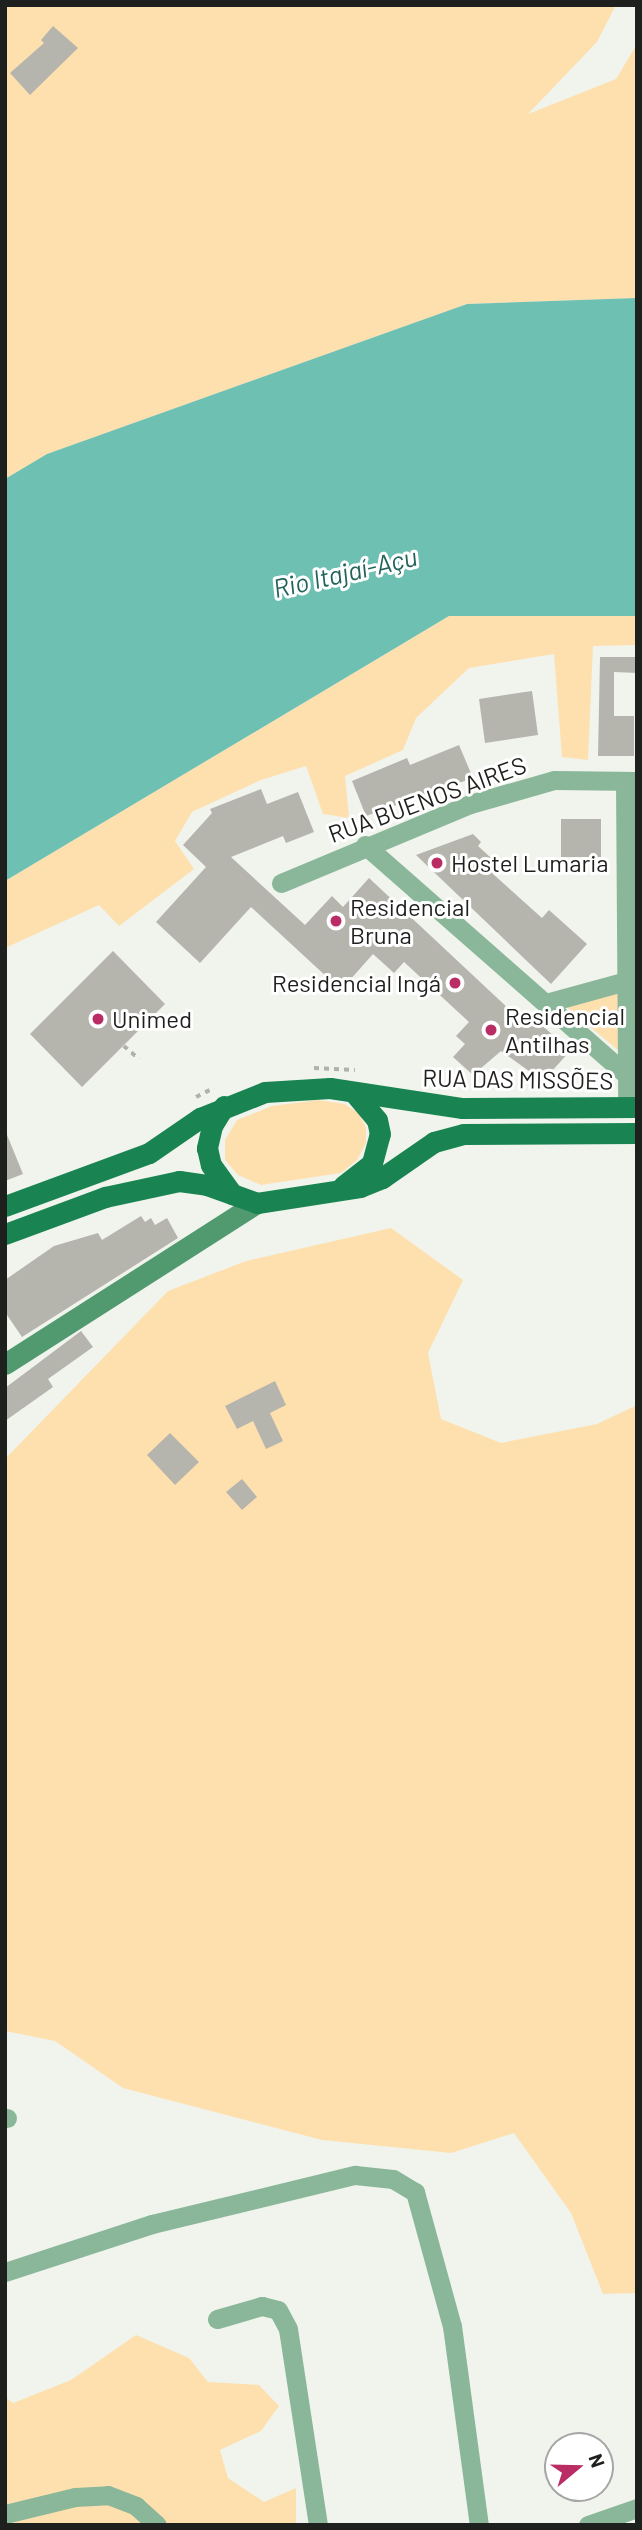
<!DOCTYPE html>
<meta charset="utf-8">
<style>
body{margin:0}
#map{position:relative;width:642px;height:2530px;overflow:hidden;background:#f0f4ec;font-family:Barlow,sans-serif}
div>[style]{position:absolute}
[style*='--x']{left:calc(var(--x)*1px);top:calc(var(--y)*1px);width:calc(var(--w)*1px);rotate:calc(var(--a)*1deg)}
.green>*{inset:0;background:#fee0af}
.water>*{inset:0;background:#6ec0b3}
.building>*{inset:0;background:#b6b5ad}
.path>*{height:3.5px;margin-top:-1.75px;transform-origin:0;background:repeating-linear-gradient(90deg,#aeb2ab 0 5px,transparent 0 10px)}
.street>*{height:19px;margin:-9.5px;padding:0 9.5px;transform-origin:9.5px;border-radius:9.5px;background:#8ab79a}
.secondary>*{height:21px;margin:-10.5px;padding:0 10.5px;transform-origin:10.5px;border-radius:10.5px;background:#519a70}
.primary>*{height:21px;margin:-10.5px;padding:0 10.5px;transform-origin:10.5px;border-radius:10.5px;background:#198451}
.dots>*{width:19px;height:19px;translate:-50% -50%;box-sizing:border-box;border:4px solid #fff;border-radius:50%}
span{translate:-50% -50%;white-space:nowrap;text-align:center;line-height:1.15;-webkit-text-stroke:6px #fff;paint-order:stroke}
.street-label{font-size:24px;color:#1e201d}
.poi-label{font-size:24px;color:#1e201d}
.left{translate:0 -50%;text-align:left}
.right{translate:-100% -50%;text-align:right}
.water-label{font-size:26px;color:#22645b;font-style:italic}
.frame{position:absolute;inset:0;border:7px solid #1e201d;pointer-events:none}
.north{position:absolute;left:544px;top:2432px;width:70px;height:70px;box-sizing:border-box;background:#fff;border:2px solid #a5a6a5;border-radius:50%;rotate:71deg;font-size:19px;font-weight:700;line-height:28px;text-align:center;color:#1e201d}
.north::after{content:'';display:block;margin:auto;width:24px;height:32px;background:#b92d64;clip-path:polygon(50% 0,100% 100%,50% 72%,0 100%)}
</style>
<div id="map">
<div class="green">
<div style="clip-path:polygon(5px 5px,616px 5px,597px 42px,528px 114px,616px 79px,637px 44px,637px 298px,467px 304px,47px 454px,5px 479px)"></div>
<div style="clip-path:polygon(449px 616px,637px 616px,637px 645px,593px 646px,588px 760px,562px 757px,554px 654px,469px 668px,416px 718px,403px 750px,345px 776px,349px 818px,323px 814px,306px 766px,261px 780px,192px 812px,175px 841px,194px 869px,119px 926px,99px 905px,5px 948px,5px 881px)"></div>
<div style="clip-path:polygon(621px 988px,619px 1051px,564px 1005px)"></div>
<div style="clip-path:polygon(318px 1100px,345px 1104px,358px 1113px,366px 1127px,366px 1143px,357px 1160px,341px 1173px,261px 1185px,238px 1175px,225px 1160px,225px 1140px,237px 1120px,272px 1106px)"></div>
<div style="clip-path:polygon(391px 1228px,463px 1280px,428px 1353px,441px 1419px,501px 1443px,597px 1424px,637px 1405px,637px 2293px,603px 2294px,571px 2213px,514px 2133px,451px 2153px,322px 2140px,123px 2088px,55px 2041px,5px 2031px,5px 1459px,168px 1291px,246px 1261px)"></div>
<div style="clip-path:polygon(136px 2335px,189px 2358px,208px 2382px,259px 2385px,279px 2406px,261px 2431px,220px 2450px,228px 2478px,264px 2502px,296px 2488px,296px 2525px,5px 2525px,5px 2397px,13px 2403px,71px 2380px)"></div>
</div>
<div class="water">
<div style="clip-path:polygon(637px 298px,637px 616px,449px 616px,5px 881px,5px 479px,47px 454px,467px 304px)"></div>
</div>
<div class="building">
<div style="clip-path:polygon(53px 26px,78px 48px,30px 95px,10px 73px,44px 43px,41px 40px)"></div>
<div style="clip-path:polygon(600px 657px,637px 657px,637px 673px,614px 672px,614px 716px,634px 716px,634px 756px,598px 756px)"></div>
<div style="clip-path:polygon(532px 691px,538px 735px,485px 743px,479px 699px)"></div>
<div style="clip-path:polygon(459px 745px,473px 778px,366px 816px,352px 781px,407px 758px,410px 765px)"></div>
<div style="clip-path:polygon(261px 789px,267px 804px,298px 792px,314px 832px,286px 843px,283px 836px,231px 857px,305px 925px,332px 896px,343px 907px,369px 878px,525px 1024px,532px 1016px,570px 1051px,543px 1081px,501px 1051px,473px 1075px,453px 1057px,465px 1044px,456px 1036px,469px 1022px,404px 962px,394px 973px,373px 954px,341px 990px,251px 907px,200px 963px,156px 922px,206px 867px,183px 845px,212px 813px,210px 809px)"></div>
<div style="clip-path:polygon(561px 819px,601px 819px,601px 857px,561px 857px)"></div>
<div style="clip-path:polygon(473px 834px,481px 842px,478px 846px,500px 866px,493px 874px,542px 918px,549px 910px,587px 944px,551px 984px,416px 855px)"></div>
<div style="clip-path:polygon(113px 951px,165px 1004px,82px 1087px,30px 1034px)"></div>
<div style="clip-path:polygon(5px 1130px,23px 1174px,5px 1181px)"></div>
<div style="clip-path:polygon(141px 1216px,145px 1222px,151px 1218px,155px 1225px,167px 1218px,178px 1238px,22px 1337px,5px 1312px,5px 1280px,54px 1246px,98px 1233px,102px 1240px)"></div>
<div style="clip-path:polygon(81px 1331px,93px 1347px,48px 1379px,53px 1387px,5px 1421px,5px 1388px)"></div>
<div style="clip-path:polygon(275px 1381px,286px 1405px,270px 1413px,283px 1441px,266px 1449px,253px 1421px,237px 1429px,225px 1406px)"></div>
<div style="clip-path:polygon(170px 1433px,199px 1462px,175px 1485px,147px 1455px)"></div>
<div style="clip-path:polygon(242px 1479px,257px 1497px,242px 1510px,226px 1492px)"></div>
</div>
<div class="path">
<div style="--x:124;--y:1046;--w:20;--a:41"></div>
<div style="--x:314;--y:1068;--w:41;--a:2.8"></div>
<div style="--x:196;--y:1097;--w:20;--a:-27"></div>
</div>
<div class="street">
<div style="--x:625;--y:781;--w:326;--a:89.6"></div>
<div style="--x:365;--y:845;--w:349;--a:41.3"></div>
<div style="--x:281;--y:883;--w:205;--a:-22.7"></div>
<div style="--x:470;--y:804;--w:87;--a:-15.9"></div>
<div style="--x:554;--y:780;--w:83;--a:0.7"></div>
<div style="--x:546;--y:1003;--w:94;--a:-15.4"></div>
<div style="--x:5;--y:2118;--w:2;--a:0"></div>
<div style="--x:5;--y:2272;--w:155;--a:-18.1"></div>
<div style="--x:152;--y:2224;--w:209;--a:-13.6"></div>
<div style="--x:355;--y:2175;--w:38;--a:6"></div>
<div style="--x:393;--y:2179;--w:26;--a:31"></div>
<div style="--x:415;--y:2192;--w:139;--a:74.6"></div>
<div style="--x:452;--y:2326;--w:201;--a:82.3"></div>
<div style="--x:217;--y:2319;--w:47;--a:-16.1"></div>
<div style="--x:262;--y:2306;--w:16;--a:14"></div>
<div style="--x:278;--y:2310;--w:21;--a:62"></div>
<div style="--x:288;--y:2329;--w:198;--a:81.3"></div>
<div style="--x:5;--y:2514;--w:72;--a:-13.7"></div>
<div style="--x:75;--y:2497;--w:33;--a:-3"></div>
<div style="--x:108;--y:2495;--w:30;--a:21"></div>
<div style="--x:136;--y:2506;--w:28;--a:42"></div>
<div style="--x:588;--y:2525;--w:52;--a:-19.1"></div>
</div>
<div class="secondary">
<div style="--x:5;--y:1364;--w:299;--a:-32.6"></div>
</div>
<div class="primary">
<div style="--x:224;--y:1106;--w:23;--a:121"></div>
<div style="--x:212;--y:1126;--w:23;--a:103"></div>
<div style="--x:207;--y:1148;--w:17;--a:77"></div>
<div style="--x:211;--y:1165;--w:36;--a:54"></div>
<div style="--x:343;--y:1186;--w:37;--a:-38"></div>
<div style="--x:372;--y:1163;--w:30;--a:-75"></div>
<div style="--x:380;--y:1134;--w:14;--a:-102"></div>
<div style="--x:377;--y:1120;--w:33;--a:-130"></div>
<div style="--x:5;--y:1206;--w:153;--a:-20.2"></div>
<div style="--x:149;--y:1153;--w:62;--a:-34.5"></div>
<div style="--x:200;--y:1118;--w:70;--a:-21.8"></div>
<div style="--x:265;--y:1092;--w:65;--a:-3.5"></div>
<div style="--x:330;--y:1088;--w:134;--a:8.6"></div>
<div style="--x:462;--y:1108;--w:175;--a:-0.3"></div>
<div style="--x:5;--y:1234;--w:107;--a:-20.3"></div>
<div style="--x:105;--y:1197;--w:76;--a:-12.2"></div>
<div style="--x:179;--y:1181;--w:28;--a:8"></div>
<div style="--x:207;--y:1185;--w:53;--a:19.8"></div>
<div style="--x:257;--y:1203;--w:104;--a:-8.8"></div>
<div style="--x:360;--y:1187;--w:24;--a:-22"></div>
<div style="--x:382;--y:1178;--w:63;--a:-34.7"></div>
<div style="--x:434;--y:1142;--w:31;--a:-15"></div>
<div style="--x:464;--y:1134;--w:173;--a:-0.3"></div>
</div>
<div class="dots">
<div style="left:437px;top:863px;background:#b92d64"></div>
<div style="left:336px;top:921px;background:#b92d64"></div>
<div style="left:455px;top:983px;background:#b92d64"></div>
<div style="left:98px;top:1019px;background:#b92d64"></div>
<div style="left:491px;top:1030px;background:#b92d64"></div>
</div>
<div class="street-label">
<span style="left:427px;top:799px;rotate:-20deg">RUA BUENOS AIRES</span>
<span style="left:518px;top:1079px;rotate:1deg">RUA DAS MISSÕES</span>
</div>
<div class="poi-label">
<span class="left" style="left:451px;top:863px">Hostel Lumaria</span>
<span class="left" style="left:350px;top:921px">Residencial<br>Bruna</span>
<span class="right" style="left:441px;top:983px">Residencial Ingá</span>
<span class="left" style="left:505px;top:1030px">Residencial<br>Antilhas</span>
<span class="left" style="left:112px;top:1019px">Unimed</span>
</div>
<div class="water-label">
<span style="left:345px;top:572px;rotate:-13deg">Rio Itajaí-Açu</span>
</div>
<div class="frame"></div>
<div class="north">N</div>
</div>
